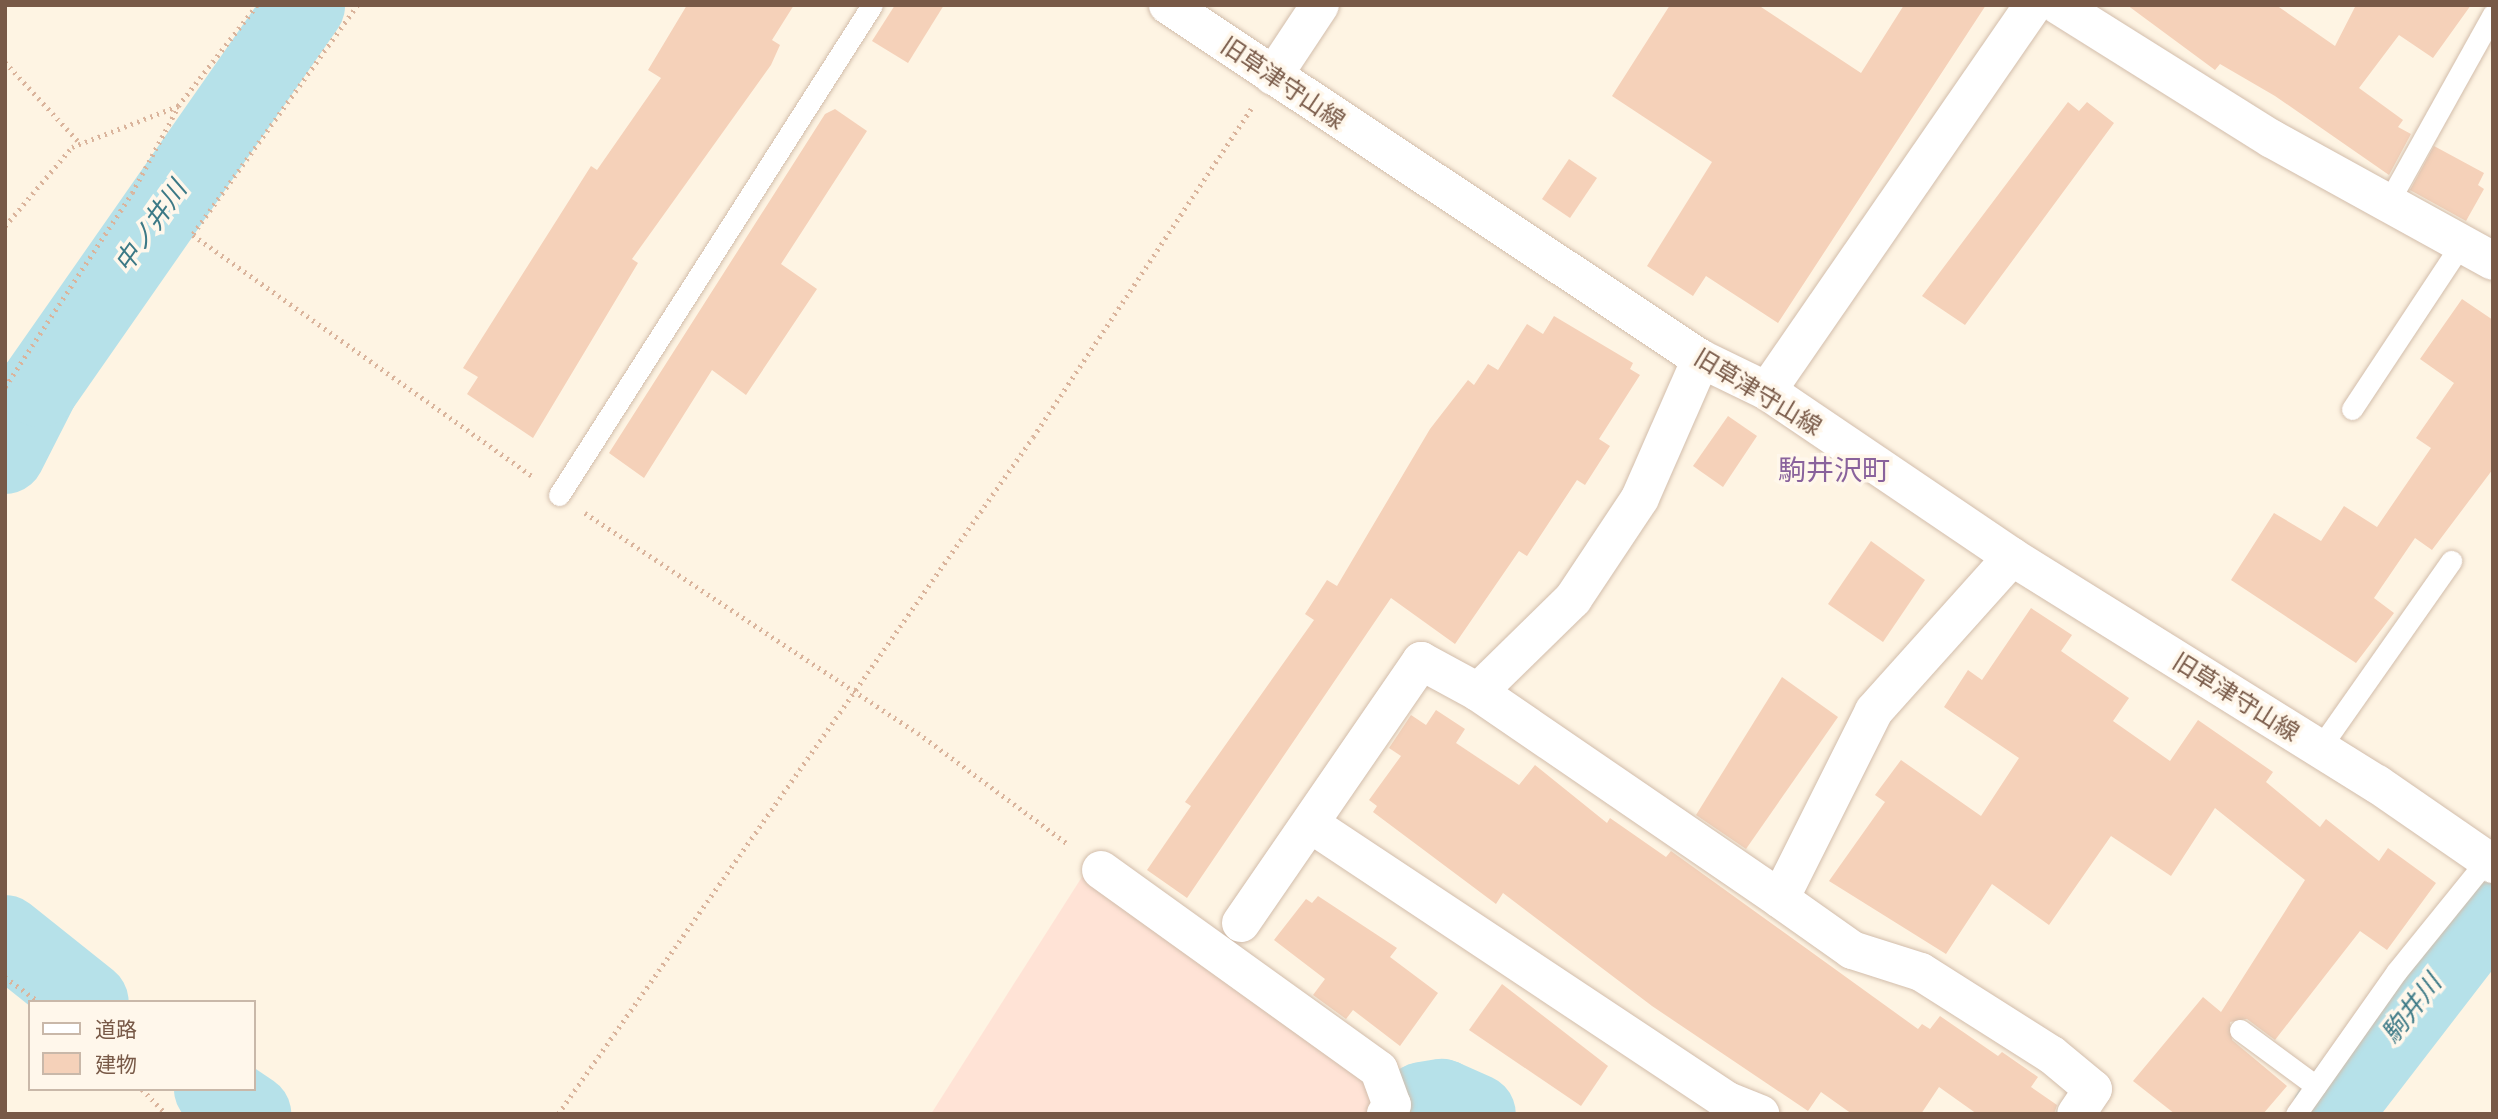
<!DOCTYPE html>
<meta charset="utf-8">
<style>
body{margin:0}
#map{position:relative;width:2498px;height:1119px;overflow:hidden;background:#fef4e3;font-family:"DM Sans","Noto Sans JP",sans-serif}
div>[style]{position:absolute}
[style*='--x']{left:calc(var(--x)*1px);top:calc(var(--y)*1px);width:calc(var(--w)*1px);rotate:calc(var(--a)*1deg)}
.commercial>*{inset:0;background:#ffe3d6}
.river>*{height:80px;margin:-40px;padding:0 40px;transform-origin:40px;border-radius:40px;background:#b6e1e9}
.building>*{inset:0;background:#f5d1b9}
.path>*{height:4.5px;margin-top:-2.25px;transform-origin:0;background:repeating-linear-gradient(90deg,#dab49c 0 2px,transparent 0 7px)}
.roads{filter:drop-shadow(0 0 2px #d2bdab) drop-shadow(0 0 2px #d2bdab)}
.lane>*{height:21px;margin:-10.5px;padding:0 10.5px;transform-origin:10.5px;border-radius:10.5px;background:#fff}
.street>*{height:38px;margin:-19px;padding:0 19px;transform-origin:19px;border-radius:19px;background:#fff}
.secondary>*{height:38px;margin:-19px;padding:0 19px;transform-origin:19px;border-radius:19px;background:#fff}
span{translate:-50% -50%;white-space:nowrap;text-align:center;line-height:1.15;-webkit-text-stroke:7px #fff7eb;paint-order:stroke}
.street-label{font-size:24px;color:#785947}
.water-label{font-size:26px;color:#3c7986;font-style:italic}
.quarter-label{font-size:28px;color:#89629c}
.frame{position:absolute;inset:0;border:7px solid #785947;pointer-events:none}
.legend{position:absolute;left:28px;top:1000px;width:228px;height:91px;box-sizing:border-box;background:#fff7eb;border:2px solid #c9b8a9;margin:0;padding:9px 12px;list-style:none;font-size:21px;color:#785947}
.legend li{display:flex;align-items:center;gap:14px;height:35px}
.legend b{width:35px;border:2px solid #c9b8a9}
</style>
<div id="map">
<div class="commercial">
<div style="clip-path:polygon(1087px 869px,1367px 1081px,1375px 1114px,931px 1114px)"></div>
</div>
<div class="river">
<div style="--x:5;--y:454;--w:75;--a:-63.1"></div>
<div style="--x:39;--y:387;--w:465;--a:-55.1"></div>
<div style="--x:5;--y:935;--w:107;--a:38.6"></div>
<div style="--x:214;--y:1089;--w:45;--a:34"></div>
<div style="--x:1414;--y:1114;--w:14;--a:-56"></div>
<div style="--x:1422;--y:1102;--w:20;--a:-9"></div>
<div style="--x:1442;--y:1099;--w:37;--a:24"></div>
<div style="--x:2331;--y:1114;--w:265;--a:-52.4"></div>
</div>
<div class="building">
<div style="clip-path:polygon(687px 5px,794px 5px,772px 40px,780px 45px,771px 65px,632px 259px,638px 263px,533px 438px,467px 394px,478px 377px,463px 368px,591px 166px,597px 170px,661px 78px,648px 70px)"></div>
<div style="clip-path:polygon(895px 5px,944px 5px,908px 63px,872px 41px)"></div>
<div style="clip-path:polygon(1670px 5px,1758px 5px,1861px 73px,1904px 5px,1986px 5px,1778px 323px,1706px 276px,1693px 296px,1647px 266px,1712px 162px,1612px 96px)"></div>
<div style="clip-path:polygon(2127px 5px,2276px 5px,2335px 46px,2356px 5px,2471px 5px,2433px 58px,2399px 35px,2359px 88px,2403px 120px,2398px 127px,2411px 134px,2389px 175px,2275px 96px,2220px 64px,2215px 70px)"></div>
<div style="clip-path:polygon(2068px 102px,2079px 111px,2087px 102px,2114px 123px,1965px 325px,1922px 296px)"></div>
<div style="clip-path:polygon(835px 109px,867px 131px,781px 264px,817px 289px,746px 395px,712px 370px,644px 478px,609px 453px,825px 114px)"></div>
<div style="clip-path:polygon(2434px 146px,2484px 173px,2478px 185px,2484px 189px,2466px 221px,2410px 190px)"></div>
<div style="clip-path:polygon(1569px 159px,1597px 178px,1570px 218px,1542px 199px)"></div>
<div style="clip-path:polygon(2462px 299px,2493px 320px,2493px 469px,2432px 550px,2415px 538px,2374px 598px,2394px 613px,2356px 663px,2231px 580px,2274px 513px,2321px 541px,2344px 506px,2377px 527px,2431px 448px,2416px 438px,2454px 383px,2420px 359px)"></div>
<div style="clip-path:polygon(1554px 316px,1633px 363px,1630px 369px,1640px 375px,1599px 439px,1610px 446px,1585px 485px,1577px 480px,1527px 556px,1519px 551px,1455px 644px,1391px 598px,1187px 898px,1147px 870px,1191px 806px,1185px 802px,1314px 620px,1305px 614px,1327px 580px,1337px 586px,1430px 429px,1468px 380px,1474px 385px,1488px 364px,1498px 370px,1527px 324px,1543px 334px)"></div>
<div style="clip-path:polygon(1728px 416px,1757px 436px,1723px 487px,1693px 466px)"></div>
<div style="clip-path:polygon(1871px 541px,1925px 580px,1883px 642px,1828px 604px)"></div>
<div style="clip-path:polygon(2031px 608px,2072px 635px,2061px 651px,2129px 698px,2113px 721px,2170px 761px,2198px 720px,2273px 772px,2266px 782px,2320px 827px,2326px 819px,2379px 861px,2388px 848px,2436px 883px,2387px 950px,2360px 931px,2275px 1040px,2247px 1019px,2230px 1022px,2232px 1040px,2287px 1086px,2263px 1114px,2175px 1114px,2133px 1081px,2203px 997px,2221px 1012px,2305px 880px,2215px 808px,2171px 876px,2111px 836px,2049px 925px,1992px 884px,1946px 954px,1829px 881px,1885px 802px,1875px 795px,1901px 760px,1981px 816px,2019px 758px,1944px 707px,1968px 670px,1982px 680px)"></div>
<div style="clip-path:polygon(1782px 677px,1838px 717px,1746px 849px,1696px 815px)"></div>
<div style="clip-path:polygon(1436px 710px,1465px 729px,1456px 743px,1519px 785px,1535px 765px,1607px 823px,1610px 818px,1666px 857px,1671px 851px,1918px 1029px,1922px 1024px,1930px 1029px,1940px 1016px,1998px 1056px,2002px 1052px,2038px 1077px,2031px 1087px,2057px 1105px,2054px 1114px,1977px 1114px,1939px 1087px,1921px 1114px,1852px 1114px,1821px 1092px,1808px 1111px,1652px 1006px,1503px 893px,1496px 904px,1373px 812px,1377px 806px,1369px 800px,1401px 756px,1389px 748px,1411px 715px,1426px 725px)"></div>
<div style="clip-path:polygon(1318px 896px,1397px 948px,1390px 957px,1438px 993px,1400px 1046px,1353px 1010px,1346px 1019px,1313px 995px,1325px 979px,1274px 940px,1306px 899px,1312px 903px)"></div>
<div style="clip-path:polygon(1502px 984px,1608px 1066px,1581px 1106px,1469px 1030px)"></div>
</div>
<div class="path">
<div style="--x:358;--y:5;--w:283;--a:125.7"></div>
<div style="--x:193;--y:235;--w:416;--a:35.4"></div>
<div style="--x:5;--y:62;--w:112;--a:47.2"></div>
<div style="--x:5;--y:226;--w:104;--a:-49.7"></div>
<div style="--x:72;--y:147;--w:114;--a:-21.1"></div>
<div style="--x:178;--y:106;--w:128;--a:-52"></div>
<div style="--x:5;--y:387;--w:232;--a:-56.8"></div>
<div style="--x:132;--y:193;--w:98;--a:-61.9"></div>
<div style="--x:585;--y:513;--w:399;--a:33.5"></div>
<div style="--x:918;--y:733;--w:187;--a:36.5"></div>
<div style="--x:5;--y:977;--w:42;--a:36.3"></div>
<div style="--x:142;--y:1089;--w:35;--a:46"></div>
<div style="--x:558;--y:1114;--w:827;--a:-54.95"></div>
<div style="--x:1033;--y:437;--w:394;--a:-56.4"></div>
</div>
<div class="roads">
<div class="lane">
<div style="--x:2389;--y:201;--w:214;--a:-60.9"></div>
<div style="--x:2352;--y:409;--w:199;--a:-56.5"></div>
<div style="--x:559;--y:495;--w:581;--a:-57.43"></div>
<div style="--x:2319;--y:749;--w:230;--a:-54.9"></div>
<div style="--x:2240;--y:1030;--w:94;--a:36.4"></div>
<div style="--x:2296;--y:1114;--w:175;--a:-54.8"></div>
<div style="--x:2397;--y:971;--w:143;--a:-51"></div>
</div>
<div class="street">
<div style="--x:2058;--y:5;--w:252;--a:32.1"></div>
<div style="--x:2272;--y:139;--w:252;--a:28.9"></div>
<div style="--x:1273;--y:76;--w:85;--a:-56.5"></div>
<div style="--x:1767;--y:391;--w:469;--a:-55.4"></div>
<div style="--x:2012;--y:557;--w:207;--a:131.9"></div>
<div style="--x:1874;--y:711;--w:210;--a:116.6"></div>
<div style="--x:1780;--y:899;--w:88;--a:35.3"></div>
<div style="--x:1852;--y:950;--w:72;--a:17.7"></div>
<div style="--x:1921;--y:972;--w:155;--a:32.4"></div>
<div style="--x:2052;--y:1055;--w:53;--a:39.7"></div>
<div style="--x:2093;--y:1089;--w:30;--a:124"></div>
<div style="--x:1478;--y:692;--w:366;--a:34.4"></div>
<div style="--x:1312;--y:825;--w:499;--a:33.6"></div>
<div style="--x:1728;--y:1101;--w:35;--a:22"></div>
<div style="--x:1101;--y:870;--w:342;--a:35.7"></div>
<div style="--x:1379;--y:1070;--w:37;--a:70"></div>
<div style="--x:1392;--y:1105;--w:11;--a:124"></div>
<div style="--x:1241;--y:923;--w:318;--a:-55.5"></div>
<div style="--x:1421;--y:661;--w:65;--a:28.5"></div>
<div style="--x:1478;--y:692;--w:133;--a:-44.4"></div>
<div style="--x:1573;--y:599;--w:121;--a:-56.4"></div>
<div style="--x:1640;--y:498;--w:152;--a:-66.3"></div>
</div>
<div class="secondary">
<div style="--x:1168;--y:5;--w:640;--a:33.59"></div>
<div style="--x:1701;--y:359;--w:73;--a:25.9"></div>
<div style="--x:1767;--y:391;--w:296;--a:34.1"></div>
<div style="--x:2012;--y:557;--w:430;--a:31.9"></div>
<div style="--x:2377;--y:784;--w:141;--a:34.6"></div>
</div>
</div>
<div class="street-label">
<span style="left:1283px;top:83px;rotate:34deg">旧草津守山線</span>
<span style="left:1758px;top:392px;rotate:31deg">旧草津守山線</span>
<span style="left:2236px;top:697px;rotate:32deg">旧草津守山線</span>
</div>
<div class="water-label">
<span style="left:151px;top:227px;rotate:-55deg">中ノ井川</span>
<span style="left:2412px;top:1009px;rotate:-52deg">駒井川</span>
</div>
<div class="quarter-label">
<span style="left:1834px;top:471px">駒井沢町</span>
</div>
<div class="frame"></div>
<ul class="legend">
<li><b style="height:9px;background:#fff"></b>道路</li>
<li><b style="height:19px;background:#f5d1b9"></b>建物</li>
</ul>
</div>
